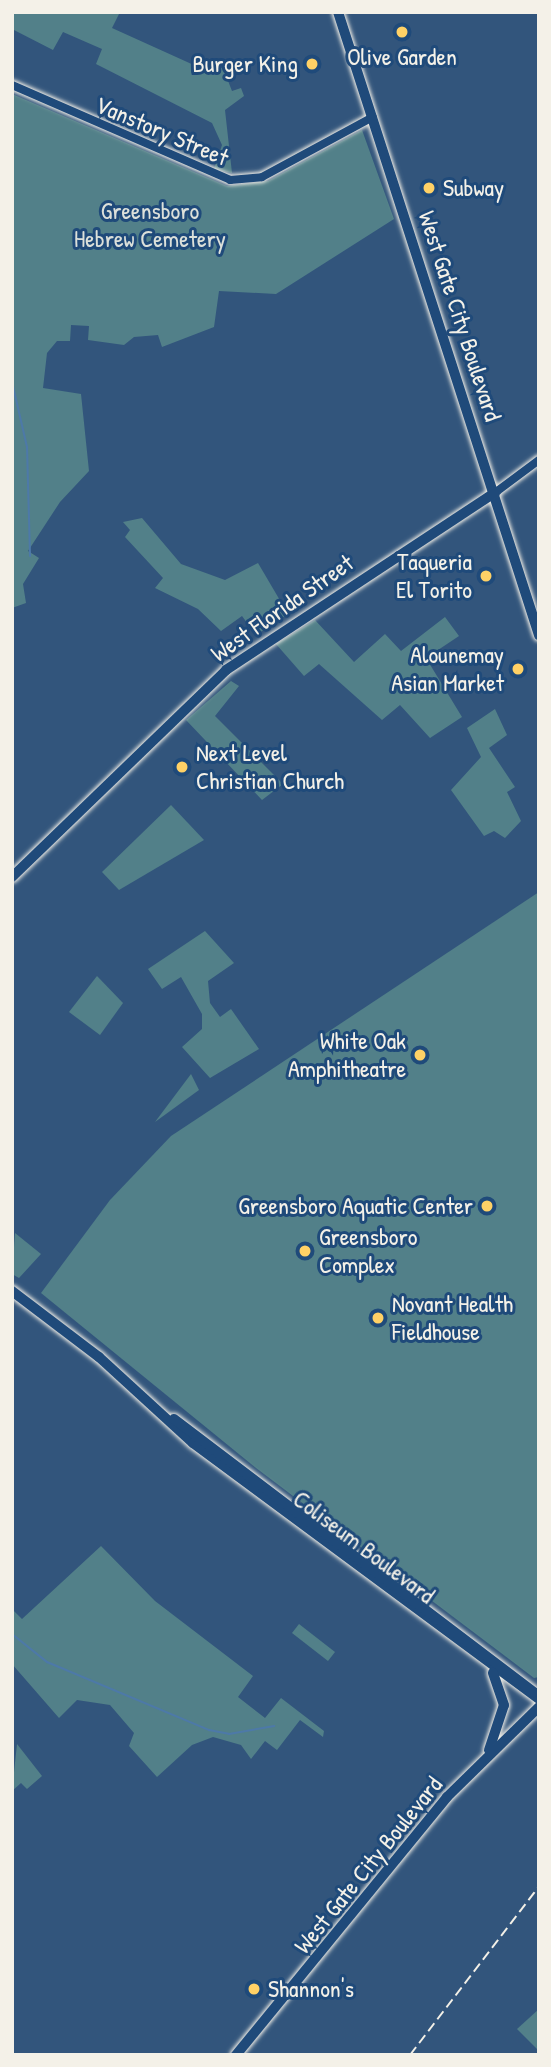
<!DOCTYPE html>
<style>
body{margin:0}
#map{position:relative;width:551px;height:2067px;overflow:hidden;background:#32557c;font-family:"Patrick Hand",sans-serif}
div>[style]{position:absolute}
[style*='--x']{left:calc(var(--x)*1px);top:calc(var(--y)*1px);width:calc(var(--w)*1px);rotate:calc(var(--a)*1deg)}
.green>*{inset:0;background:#528089}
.stream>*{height:2px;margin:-1px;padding:0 1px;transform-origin:1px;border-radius:1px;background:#4d79a8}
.roads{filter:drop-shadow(0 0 2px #f4f1e8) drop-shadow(0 0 2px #f4f1e8)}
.minor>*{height:8px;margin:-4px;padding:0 4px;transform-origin:4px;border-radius:4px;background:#1f4a7a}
.major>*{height:10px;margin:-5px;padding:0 5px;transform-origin:5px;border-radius:5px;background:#1f4a7a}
.rail>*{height:2px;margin-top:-1px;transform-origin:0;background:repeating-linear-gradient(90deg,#f4f1e8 0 10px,transparent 0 15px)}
.dots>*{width:19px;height:19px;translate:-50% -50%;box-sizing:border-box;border:4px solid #1f4a7a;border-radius:50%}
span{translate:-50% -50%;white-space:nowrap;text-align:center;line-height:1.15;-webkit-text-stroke:6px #1f4a7a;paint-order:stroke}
.poi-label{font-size:24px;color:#f4f1e8}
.right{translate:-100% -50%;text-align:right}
.left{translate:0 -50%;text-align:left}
.street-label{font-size:24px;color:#f4f1e8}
.park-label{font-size:24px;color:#dce0da}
.frame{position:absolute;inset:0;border:14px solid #f4f1e8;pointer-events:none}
</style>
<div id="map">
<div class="green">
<div style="clip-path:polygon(12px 12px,120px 12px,112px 28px,196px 66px,223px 68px,232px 91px,241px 88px,244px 96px,225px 110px,232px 173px,214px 169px,222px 145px,212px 123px,96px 64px,102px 49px,63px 32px,53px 50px,12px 29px)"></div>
<div style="clip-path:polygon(12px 94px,227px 186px,268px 181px,362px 130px,394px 219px,276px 294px,219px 291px,214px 327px,162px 347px,158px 335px,134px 337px,124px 345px,88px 340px,89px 326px,71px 325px,70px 341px,57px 341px,47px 353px,43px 388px,81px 394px,89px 471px,60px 502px,28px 551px,39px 558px,23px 584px,26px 603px,12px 608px)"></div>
<div style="clip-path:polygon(142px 518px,181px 564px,225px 580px,258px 563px,288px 614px,256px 635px,242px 616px,221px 631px,198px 609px,155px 588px,163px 578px,125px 537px,130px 530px,123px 522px)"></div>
<div style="clip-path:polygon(445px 617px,459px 636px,426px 658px,462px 717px,430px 738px,400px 705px,382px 720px,319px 664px,304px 676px,276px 644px,315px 620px,354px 662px,385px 634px,401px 651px)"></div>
<div style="clip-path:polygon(231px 681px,239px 686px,215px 716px,283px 784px,262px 800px,186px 720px)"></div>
<div style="clip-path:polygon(495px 709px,507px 735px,489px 748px,515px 787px,507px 792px,521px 821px,505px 838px,494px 831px,484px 836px,451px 790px,481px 757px,467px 728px)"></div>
<div style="clip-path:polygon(171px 805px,204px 840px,119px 890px,102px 872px)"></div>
<div style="clip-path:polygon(539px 892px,539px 1677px,534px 1678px,256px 1468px,41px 1293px,110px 1200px,171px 1136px)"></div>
<div style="clip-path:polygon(205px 931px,234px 963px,208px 981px,210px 1003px,220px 1017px,231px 1009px,259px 1049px,210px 1078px,182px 1047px,202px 1029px,202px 1014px,181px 977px,162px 989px,148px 969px)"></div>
<div style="clip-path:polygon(97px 976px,123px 1003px,100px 1035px,69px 1012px)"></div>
<div style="clip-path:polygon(191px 1074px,199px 1090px,155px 1122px)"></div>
<div style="clip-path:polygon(15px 1233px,41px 1254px,19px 1278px,12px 1274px)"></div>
<div style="clip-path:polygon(101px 1546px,155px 1601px,253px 1676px,238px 1697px,265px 1718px,281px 1698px,324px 1731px,323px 1737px,300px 1720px,277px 1750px,265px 1741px,251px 1759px,241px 1745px,213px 1737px,192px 1745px,157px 1777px,129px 1746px,134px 1733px,110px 1705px,77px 1700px,59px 1718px,12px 1664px,12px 1609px,22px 1619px)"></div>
<div style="clip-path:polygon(299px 1624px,335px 1652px,328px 1661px,292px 1633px)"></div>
<div style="clip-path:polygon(17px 1744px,42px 1776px,27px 1789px,21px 1783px,12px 1791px)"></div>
<div style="clip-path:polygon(539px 2009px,539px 2047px,537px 2049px,517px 2029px)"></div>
</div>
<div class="stream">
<div style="--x:12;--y:382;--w:67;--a:77"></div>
<div style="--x:27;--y:447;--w:109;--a:88.4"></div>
<div style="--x:12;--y:1634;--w:45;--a:38.7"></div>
<div style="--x:47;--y:1662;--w:176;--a:22.8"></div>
<div style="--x:209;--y:1730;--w:20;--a:11"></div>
<div style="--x:229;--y:1734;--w:46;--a:-10.1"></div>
</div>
<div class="roads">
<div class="minor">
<div style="--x:12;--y:85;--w:238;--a:23.5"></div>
<div style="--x:230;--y:180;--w:32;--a:-5"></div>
<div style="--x:262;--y:177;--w:126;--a:-28.4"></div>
<div style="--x:496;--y:492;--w:54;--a:-36.7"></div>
</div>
<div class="major">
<div style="--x:338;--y:12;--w:655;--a:72.12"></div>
<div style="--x:12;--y:877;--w:298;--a:-44"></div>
<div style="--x:226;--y:670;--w:323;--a:-33.4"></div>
<div style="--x:12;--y:1291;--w:109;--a:37.2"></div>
<div style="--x:99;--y:1357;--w:127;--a:42.5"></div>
<div style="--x:193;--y:1443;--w:430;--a:36.5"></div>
<div style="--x:174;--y:1419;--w:452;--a:37.2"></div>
<div style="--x:489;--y:1750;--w:47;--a:-71.6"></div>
<div style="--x:504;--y:1705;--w:34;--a:-109"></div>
<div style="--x:236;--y:2055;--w:333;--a:-50.7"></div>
<div style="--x:447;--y:1797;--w:129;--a:-44.4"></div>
</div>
</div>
<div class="rail">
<div style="--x:410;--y:2055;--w:213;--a:-52.6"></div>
</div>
<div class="dots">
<div style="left:402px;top:32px;background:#ffd166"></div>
<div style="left:312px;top:64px;background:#ffd166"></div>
<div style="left:429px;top:188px;background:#ffd166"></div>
<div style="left:486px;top:576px;background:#ffd166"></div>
<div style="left:518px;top:669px;background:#ffd166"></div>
<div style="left:182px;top:767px;background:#ffd166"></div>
<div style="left:420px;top:1055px;background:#ffd166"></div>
<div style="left:487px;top:1206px;background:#ffd166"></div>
<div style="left:305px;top:1251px;background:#ffd166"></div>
<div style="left:378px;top:1318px;background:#ffd166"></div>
<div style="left:254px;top:1989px;background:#ffd166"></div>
</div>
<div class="poi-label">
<span style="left:402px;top:57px">Olive Garden</span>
<span class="right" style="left:298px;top:64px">Burger King</span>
<span class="left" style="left:443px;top:188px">Subway</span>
<span class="right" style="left:472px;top:576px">Taqueria<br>El Torito</span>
<span class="right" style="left:504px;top:669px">Alounemay<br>Asian Market</span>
<span class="left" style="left:196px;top:767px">Next Level<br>Christian Church</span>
<span class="right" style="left:406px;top:1055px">White Oak<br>Amphitheatre</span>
<span class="right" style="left:473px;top:1206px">Greensboro Aquatic Center</span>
<span class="left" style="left:319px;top:1251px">Greensboro<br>Complex</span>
<span class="left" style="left:392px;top:1318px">Novant Health<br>Fieldhouse</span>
<span class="left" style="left:268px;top:1989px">Shannon's</span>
</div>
<div class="street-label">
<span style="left:162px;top:131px;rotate:23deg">Vanstory Street</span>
<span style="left:460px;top:316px;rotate:72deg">West Gate City Boulevard</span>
<span style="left:282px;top:608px;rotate:-35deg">West Florida Street</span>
<span style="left:364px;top:1547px;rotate:37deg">Coliseum Boulevard</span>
<span style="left:368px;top:1865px;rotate:-51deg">West Gate City Boulevard</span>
</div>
<div class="park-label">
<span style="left:150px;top:225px">Greensboro<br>Hebrew Cemetery</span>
</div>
<div class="frame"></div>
</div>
